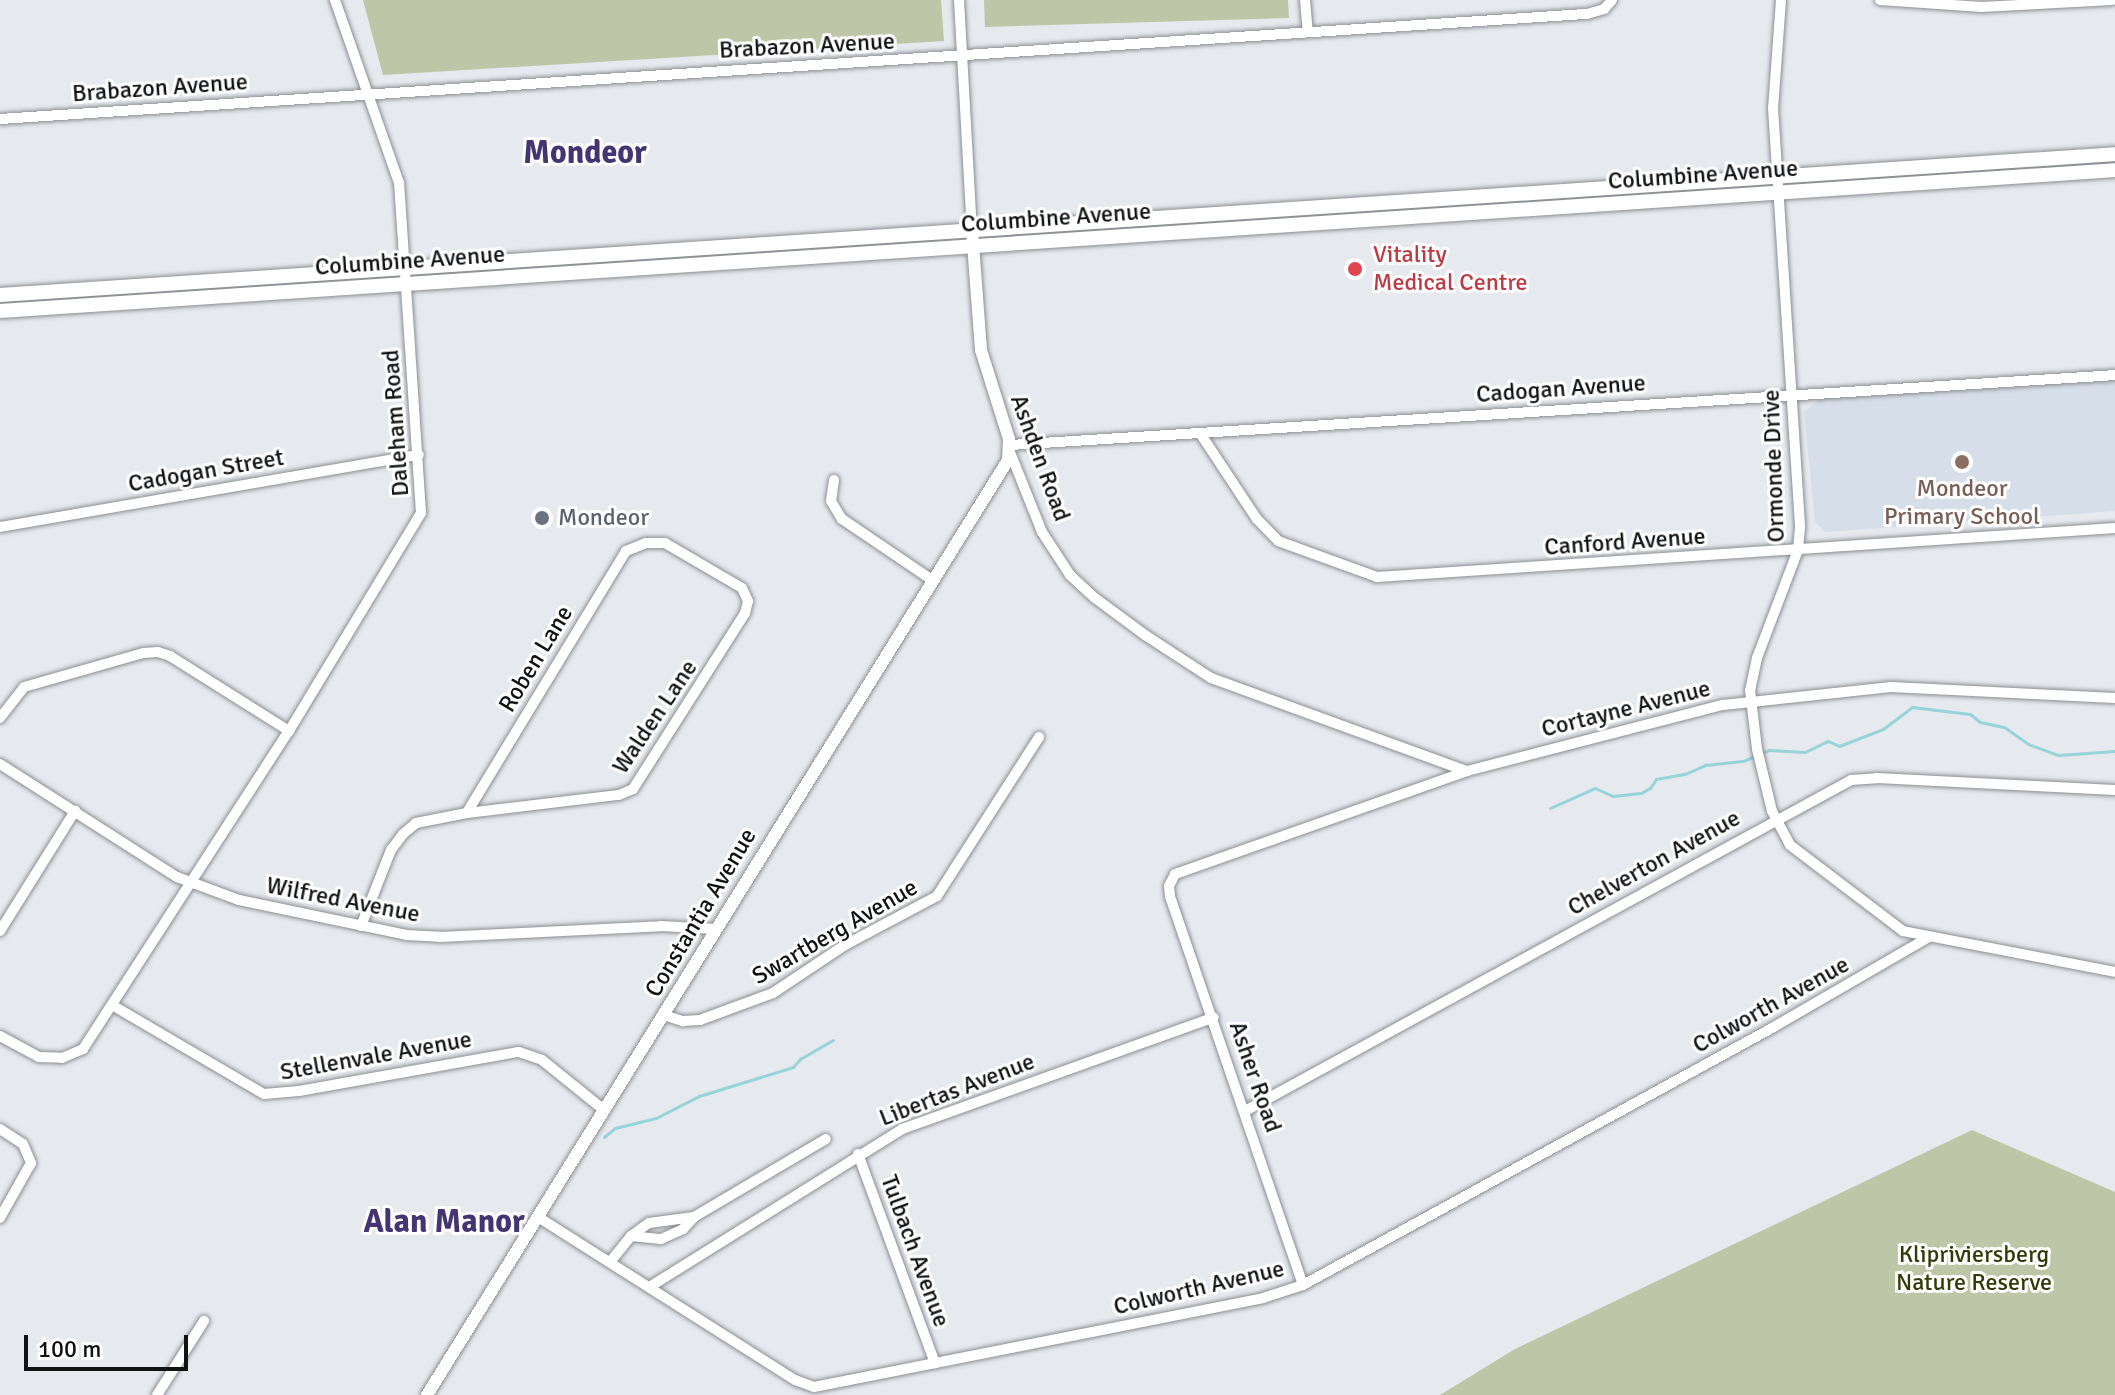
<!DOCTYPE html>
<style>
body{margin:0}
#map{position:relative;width:2115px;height:1395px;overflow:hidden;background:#e6e9ee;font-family:Signika,sans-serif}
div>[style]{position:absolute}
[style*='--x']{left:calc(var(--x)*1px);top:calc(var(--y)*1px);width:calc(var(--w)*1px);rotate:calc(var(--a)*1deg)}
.built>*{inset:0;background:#d6dee9}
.green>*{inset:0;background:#bdc7a7}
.stream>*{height:3px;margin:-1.5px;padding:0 1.5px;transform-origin:1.5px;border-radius:1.5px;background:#95d4d9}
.roads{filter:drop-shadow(0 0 2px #8b8e92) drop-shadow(0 0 2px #8b8e92)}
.minor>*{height:10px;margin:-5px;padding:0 5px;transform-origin:5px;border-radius:5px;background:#fff}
.tertiary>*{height:12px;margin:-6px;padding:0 6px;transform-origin:6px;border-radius:6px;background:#fff}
.secondary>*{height:14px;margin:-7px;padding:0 7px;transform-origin:7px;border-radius:7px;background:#fff}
.dots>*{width:22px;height:22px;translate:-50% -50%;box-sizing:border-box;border:4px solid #fff;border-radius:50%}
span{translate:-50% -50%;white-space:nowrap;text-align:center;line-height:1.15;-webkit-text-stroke:6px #fff;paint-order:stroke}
.street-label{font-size:24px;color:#111214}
.health-label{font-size:24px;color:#be3a42}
.left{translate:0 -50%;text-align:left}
.education-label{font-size:24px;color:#785e54}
.worship-label{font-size:24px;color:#5b616d}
.park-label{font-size:24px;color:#303c07}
.district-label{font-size:32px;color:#443572;font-weight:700}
.scale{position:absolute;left:24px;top:1335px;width:164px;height:36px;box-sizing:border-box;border:4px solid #111214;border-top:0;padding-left:10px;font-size:24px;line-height:28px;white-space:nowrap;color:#111214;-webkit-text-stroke:6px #fff;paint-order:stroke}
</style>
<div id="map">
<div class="built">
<div style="clip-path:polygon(2115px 378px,2115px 511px,1825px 532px,1815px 522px,1804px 412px,1821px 398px)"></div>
</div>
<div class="green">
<div style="clip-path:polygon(363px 0,941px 0,944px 41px,383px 75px)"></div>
<div style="clip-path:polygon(984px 0,1288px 0,1289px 18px,985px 27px)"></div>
<div style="clip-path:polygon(1972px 1130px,2115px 1192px,2115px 1395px,1440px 1395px,1515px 1349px)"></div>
</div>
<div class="stream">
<div style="--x:1550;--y:808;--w:49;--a:-24"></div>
<div style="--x:1595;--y:788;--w:20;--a:24"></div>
<div style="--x:1613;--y:796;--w:28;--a:-6"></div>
<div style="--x:1641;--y:793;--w:10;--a:-29"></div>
<div style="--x:1650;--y:788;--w:11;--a:-56"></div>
<div style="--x:1656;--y:779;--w:29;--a:-10"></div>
<div style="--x:1685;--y:774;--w:22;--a:-24"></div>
<div style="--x:1705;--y:765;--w:38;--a:-6"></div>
<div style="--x:1743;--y:761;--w:28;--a:-23"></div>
<div style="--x:1769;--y:750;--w:36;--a:3"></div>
<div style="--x:1805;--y:752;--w:25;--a:-26"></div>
<div style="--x:1828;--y:741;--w:12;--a:24"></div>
<div style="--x:1839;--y:746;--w:47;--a:-21.1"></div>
<div style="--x:1883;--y:729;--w:36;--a:-37"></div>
<div style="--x:1912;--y:707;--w:58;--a:6.9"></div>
<div style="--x:1970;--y:714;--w:13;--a:39"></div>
<div style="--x:1980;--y:722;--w:25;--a:12"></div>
<div style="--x:2004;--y:727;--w:29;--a:35"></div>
<div style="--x:2028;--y:744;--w:33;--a:20"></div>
<div style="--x:2059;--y:755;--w:56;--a:-4.1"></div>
<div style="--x:604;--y:1137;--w:14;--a:-39"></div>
<div style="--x:615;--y:1128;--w:42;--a:-13.7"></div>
<div style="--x:656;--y:1118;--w:48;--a:-27.1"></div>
<div style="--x:699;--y:1096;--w:98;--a:-17.1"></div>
<div style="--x:793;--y:1067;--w:11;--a:-49"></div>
<div style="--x:800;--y:1059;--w:38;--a:-30"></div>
</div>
<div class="roads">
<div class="minor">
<div style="--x:959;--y:0;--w:230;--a:86.8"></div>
<div style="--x:1305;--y:0;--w:32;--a:85"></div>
<div style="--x:1781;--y:0;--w:108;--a:94.2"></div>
<div style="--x:1773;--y:108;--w:420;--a:86.3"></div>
<div style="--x:1800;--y:527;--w:23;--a:95"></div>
<div style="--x:1798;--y:550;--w:116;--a:110.8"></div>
<div style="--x:1757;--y:658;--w:33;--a:102"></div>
<div style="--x:1750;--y:690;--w:59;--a:83.2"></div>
<div style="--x:1757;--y:749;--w:64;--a:76.4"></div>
<div style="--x:1772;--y:811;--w:38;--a:62"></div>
<div style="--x:1790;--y:845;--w:142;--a:37.3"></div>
<div style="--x:1903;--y:931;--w:216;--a:10.9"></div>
<div style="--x:1880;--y:0;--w:102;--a:3.9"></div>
<div style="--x:1982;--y:7;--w:130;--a:-3.1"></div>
<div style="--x:0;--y:119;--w:1590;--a:-3.79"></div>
<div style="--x:1587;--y:14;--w:18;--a:-16"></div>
<div style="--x:1604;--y:9;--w:12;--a:-48"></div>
<div style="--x:1200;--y:433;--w:103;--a:56.5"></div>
<div style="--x:1257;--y:519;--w:30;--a:46"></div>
<div style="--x:1278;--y:541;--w:105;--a:20"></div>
<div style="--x:1377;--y:577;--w:740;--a:-3.8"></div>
<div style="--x:1010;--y:445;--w:1107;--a:-3.62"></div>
<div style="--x:1010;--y:452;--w:86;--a:68.2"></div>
<div style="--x:1042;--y:532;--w:51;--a:56.9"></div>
<div style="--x:1070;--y:575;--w:34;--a:43"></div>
<div style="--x:1095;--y:598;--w:62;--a:36.5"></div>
<div style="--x:1145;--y:635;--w:79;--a:33.1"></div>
<div style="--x:1211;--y:678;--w:272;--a:20"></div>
<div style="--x:834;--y:480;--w:21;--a:98"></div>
<div style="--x:831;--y:501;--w:21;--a:59"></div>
<div style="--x:842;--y:519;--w:109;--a:34.1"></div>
<div style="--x:0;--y:527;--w:425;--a:-9.8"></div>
<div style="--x:0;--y:718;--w:39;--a:-52"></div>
<div style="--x:24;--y:687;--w:124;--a:-15.9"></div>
<div style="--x:143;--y:653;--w:15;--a:-4"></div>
<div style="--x:158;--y:652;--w:13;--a:18"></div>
<div style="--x:170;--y:656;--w:141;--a:32.2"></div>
<div style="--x:0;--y:764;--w:210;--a:32.6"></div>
<div style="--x:177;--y:877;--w:66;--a:20.4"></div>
<div style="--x:239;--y:900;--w:171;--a:11.8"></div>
<div style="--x:406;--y:935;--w:34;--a:3"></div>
<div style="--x:440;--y:937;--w:221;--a:-2.8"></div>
<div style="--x:661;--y:926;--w:55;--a:3.1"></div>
<div style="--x:361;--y:926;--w:82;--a:-68.5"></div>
<div style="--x:391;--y:850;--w:20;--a:-53"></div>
<div style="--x:403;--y:834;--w:17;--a:-40"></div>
<div style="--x:416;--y:823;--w:52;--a:-11.1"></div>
<div style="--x:467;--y:813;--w:153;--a:-6.8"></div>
<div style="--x:619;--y:795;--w:15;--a:-23"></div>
<div style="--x:633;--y:789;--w:209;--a:-57.5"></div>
<div style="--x:745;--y:613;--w:12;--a:-76"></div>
<div style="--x:748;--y:601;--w:14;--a:-115"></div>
<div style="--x:742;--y:588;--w:89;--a:-149.7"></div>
<div style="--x:665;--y:543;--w:19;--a:180"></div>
<div style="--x:646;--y:543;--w:22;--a:158"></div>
<div style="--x:626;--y:551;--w:306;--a:121.3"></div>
<div style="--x:0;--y:931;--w:142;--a:-58"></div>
<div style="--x:112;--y:1005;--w:176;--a:30.4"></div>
<div style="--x:264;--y:1094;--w:35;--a:-5"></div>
<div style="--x:299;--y:1091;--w:223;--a:-10.1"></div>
<div style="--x:519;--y:1052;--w:24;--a:19"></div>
<div style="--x:542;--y:1060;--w:80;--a:38.9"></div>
<div style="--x:664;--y:1015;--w:20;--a:18"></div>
<div style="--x:683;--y:1021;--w:17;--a:-3"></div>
<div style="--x:700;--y:1020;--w:78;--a:-20.3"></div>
<div style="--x:773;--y:993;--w:87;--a:-33.7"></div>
<div style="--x:845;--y:945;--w:104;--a:-28"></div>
<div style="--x:937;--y:896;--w:189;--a:-57.3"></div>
<div style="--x:0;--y:1036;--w:44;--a:28.3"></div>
<div style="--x:39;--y:1057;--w:23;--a:2"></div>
<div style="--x:62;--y:1058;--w:23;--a:-23"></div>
<div style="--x:83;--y:1049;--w:379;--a:-57.1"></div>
<div style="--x:289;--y:731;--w:255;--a:-58.8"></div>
<div style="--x:421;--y:513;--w:331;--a:-93.8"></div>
<div style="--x:399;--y:183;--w:194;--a:-109.3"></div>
<div style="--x:1245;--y:1111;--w:691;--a:-28.64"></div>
<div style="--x:1851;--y:780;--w:26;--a:-4"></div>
<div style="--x:1877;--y:778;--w:238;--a:2.9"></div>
<div style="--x:0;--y:1129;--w:27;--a:33"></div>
<div style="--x:23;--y:1144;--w:21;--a:67"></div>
<div style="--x:31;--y:1163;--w:63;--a:119.4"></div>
<div style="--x:858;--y:1154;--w:223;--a:69.8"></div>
<div style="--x:538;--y:1217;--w:304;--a:32.4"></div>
<div style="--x:795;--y:1380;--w:20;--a:20"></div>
<div style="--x:814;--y:1387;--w:458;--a:-11.2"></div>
<div style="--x:1263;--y:1298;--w:42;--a:-18"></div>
<div style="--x:1303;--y:1285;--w:535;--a:-28.72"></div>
<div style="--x:1772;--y:1028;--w:181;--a:-30.1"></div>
<div style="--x:631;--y:1236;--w:30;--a:6"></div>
<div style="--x:661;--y:1239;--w:24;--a:-24"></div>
<div style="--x:683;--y:1229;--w:16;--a:-47"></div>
<div style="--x:610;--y:1262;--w:33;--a:-51"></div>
<div style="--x:631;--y:1236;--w:22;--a:-36"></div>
<div style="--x:649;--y:1223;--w:45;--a:-7.6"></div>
<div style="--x:694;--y:1217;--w:153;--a:-30.6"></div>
<div style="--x:1303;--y:1285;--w:411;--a:-108.9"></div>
<div style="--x:1170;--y:896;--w:10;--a:-96"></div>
<div style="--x:1169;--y:886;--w:13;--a:-63"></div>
<div style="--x:1175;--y:874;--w:310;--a:-19.4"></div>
<div style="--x:1467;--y:771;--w:264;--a:-14.5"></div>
<div style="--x:1723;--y:705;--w:169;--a:-6.1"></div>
<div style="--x:1891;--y:687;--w:224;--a:2.8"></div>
<div style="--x:651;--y:1286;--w:296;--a:-32"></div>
<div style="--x:902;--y:1129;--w:331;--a:-19.7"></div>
<div style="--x:157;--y:1395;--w:88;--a:-57.6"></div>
</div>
<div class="tertiary">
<div style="--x:427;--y:1395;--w:1101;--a:-58.14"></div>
<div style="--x:1008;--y:460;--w:21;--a:-87"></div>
<div style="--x:1009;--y:439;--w:93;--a:-107.5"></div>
<div style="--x:981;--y:350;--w:120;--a:-94.3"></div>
</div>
<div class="secondary">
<div style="--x:0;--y:295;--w:2120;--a:-3.81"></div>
<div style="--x:0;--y:311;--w:2120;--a:-3.81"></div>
</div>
</div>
<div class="dots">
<div style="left:1355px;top:269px;background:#e0444e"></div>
<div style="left:1962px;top:462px;background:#8d6e63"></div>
<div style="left:542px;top:518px;background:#6b7280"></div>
</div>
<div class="street-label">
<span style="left:807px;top:46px;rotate:-3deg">Brabazon Avenue</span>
<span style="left:160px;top:88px;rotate:-4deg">Brabazon Avenue</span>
<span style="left:1703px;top:175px;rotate:-4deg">Columbine Avenue</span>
<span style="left:1056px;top:218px;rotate:-4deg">Columbine Avenue</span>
<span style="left:410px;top:261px;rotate:-4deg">Columbine Avenue</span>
<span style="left:1561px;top:389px;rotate:-4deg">Cadogan Avenue</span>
<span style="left:396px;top:423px;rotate:-94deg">Daleham Road</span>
<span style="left:1040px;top:458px;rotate:70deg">Ashden Road</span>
<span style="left:1774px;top:466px;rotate:-92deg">Ormonde Drive</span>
<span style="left:206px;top:471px;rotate:-10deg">Cadogan Street</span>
<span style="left:1625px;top:542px;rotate:-4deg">Canford Avenue</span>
<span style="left:536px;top:659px;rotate:-59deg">Roben Lane</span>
<span style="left:1626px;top:709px;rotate:-14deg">Cortayne Avenue</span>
<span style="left:655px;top:717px;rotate:-56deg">Walden Lane</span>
<span style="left:1654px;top:863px;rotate:-29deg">Chelverton Avenue</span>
<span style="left:343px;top:900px;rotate:11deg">Wilfred Avenue</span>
<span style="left:701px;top:913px;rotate:-59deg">Constantia Avenue</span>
<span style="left:835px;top:932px;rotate:-30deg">Swartberg Avenue</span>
<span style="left:1771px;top:1005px;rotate:-29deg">Colworth Avenue</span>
<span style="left:376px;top:1056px;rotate:-10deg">Stellenvale Avenue</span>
<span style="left:1255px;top:1077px;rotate:71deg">Asher Road</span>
<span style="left:957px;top:1090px;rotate:-21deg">Libertas Avenue</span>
<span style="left:915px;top:1251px;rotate:70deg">Tulbach Avenue</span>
<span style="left:1199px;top:1288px;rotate:-13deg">Colworth Avenue</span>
</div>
<div class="health-label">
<span class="left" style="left:1373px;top:269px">Vitality<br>Medical Centre</span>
</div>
<div class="education-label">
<span style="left:1962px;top:503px">Mondeor<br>Primary School</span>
</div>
<div class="worship-label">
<span class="left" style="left:558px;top:518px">Mondeor</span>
</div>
<div class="park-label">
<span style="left:1974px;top:1269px">Klipriviersberg<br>Nature Reserve</span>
</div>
<div class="district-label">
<span style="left:585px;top:153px">Mondeor</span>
<span style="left:444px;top:1222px">Alan Manor</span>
</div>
<div class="scale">100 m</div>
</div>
